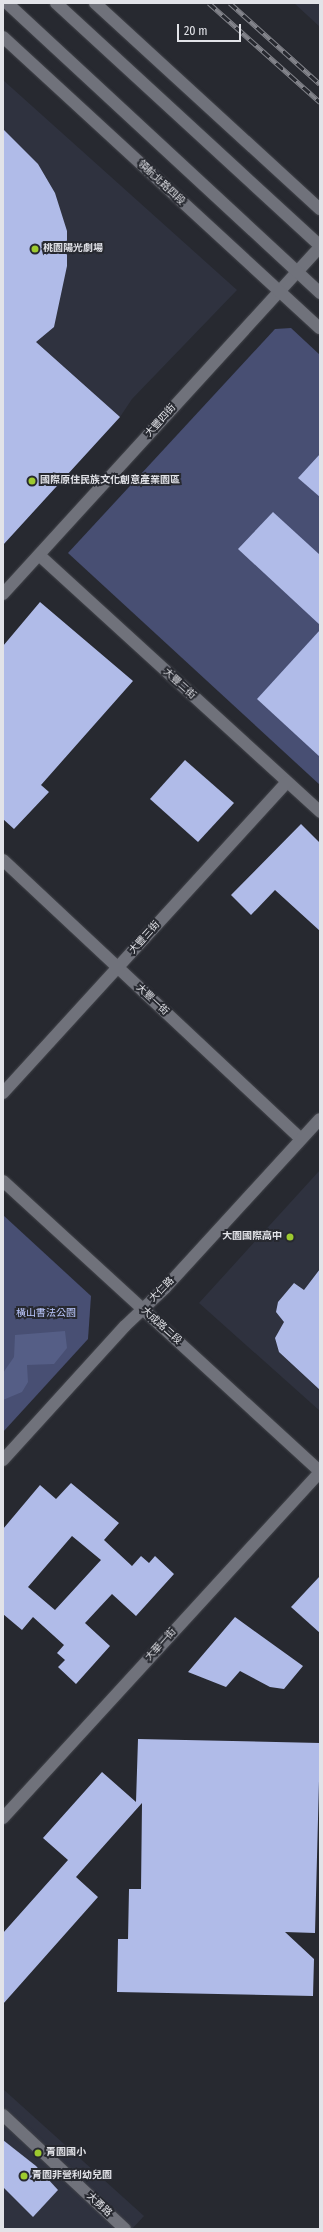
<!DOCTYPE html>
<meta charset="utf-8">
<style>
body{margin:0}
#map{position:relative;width:323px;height:2232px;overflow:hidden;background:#272930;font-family:"Fira Sans Condensed","Noto Sans TC",sans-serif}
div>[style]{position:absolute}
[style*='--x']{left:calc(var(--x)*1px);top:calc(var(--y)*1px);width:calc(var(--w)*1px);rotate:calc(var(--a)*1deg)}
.built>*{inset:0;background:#2f323f}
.green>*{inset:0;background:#484f73}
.forest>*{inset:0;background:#555e86}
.building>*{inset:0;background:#b0bbe8}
.roads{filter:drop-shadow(0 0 1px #42444a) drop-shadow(0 0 1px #42444a)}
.street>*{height:12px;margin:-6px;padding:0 6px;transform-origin:6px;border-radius:6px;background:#70727b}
.secondary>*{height:12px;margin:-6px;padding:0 6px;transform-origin:6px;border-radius:6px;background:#70727b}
.rail>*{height:4.5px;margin-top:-2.25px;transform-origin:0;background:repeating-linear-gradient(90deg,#272930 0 9px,#83848b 0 18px);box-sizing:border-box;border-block:1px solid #83848b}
.dots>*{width:11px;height:11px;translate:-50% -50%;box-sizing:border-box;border:2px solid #272930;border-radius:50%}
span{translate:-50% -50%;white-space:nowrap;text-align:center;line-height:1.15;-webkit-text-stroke:4px #272930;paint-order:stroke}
.street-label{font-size:10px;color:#e2e3e8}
.poi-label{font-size:10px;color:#e2e3e8;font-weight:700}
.left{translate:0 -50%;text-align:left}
.right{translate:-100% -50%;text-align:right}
.park-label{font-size:10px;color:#bcc8fe}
.frame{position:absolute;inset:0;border:4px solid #e2e3e8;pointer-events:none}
.scale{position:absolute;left:177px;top:24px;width:64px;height:18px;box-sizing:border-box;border:2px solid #e2e3e8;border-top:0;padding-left:5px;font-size:12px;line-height:14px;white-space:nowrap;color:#e2e3e8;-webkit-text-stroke:3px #272930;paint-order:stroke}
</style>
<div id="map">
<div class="built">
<div style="clip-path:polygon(294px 3px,320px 3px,320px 27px)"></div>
<div style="clip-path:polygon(3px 80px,237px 290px,132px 399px,120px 417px,3px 545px)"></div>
<div style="clip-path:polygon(320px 1170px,320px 1411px,199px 1303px)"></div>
<div style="clip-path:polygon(3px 2089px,144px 2216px,132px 2229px,3px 2229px)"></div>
</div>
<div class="green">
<div style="clip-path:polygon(291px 328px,320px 355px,320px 785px,68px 553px,275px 329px)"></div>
<div style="clip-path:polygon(3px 1215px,91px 1296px,88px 1339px,3px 1432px)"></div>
</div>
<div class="forest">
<div style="clip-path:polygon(65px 1331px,67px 1348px,54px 1364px,27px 1365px,28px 1382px,22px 1392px,3px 1400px,3px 1373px,14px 1357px,15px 1335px)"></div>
</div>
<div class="building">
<div style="clip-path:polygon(3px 129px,38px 164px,55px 193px,67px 231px,67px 266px,54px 327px,36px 342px,120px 417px,3px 545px)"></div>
<div style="clip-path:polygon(320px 454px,320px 497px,298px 478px)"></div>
<div style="clip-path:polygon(273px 512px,320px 555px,320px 625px,238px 549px)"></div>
<div style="clip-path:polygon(40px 602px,133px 681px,41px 785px,49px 792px,14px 829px,3px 819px,3px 646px)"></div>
<div style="clip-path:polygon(320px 630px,320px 757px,257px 699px)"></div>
<div style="clip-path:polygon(185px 760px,234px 803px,198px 842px,150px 799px)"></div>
<div style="clip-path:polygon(301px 824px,320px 843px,320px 931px,275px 890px,251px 915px,231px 895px)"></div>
<div style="clip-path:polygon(320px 1269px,320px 1390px,279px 1352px,275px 1338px,284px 1322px,276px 1312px,278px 1302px,294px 1283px,304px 1290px)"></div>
<div style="clip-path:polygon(evenodd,71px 1483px,119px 1523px,104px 1540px,132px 1566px,141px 1556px,149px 1563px,155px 1556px,174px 1574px,136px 1616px,112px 1594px,85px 1623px,110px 1646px,76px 1684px,58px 1667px,65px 1660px,57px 1653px,64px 1645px,33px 1617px,22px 1630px,3px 1614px,3px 1529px,40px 1485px,56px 1499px,71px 1483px,72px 1536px,101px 1560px,55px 1610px,28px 1587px,72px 1536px)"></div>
<div style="clip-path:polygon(320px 1576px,320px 1633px,291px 1607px)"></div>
<div style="clip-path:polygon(235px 1617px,303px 1666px,284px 1689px,270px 1687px,240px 1671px,226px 1687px,188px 1672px)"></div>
<div style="clip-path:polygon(138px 1739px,320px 1743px,315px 1933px,285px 1932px,314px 1959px,313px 1996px,117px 1992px,118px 1939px,128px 1939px,129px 1889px,141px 1889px,142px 1803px,76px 1877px,98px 1897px,3px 2004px,3px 1933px,68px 1860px,43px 1838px,102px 1772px,136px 1802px)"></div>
<div style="clip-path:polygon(3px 2140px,36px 2166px,58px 2190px,33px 2217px,3px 2187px)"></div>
</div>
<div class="roads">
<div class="street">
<div style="--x:39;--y:555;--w:381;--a:42.4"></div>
<div style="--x:3;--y:594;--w:470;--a:-47.6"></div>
<div style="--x:3;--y:860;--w:408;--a:43.1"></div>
<div style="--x:3;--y:1093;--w:421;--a:-47.6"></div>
<div style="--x:3;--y:1181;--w:430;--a:42.5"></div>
<div style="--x:3;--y:1460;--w:181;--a:-47.7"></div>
<div style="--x:125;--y:1326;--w:55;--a:-43.5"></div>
<div style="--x:165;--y:1288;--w:229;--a:-47.5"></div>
<div style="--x:3;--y:1818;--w:469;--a:-47.5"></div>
<div style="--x:3;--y:2115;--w:167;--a:43.1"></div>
</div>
<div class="secondary">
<div style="--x:7;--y:3;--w:427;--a:42.8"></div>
<div style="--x:56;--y:3;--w:359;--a:42.6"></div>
<div style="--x:95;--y:3;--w:305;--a:42.5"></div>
<div style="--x:3;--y:37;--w:430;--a:42.6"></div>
</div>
</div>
<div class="rail">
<div style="--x:209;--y:3;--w:149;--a:41.7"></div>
<div style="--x:230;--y:3;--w:121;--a:42"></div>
</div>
<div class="dots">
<div style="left:35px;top:249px;background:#9dca2f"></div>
<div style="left:32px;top:481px;background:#9dca2f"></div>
<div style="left:290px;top:1237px;background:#9dca2f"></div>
<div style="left:38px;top:2153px;background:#9dca2f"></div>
<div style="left:24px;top:2176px;background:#9dca2f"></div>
</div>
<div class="street-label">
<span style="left:161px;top:183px;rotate:43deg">領航北路四段</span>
<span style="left:161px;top:421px;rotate:-48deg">大豐四街</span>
<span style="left:179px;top:684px;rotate:42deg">大豐二街</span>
<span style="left:145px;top:938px;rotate:-48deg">大豐三街</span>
<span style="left:152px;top:1000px;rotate:43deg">大豐一街</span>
<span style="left:162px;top:1290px;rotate:-45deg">大仁路</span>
<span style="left:161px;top:1326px;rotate:42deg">大成路二段</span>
<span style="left:161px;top:1645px;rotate:-48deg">大華一街</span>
<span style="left:99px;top:2205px;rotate:43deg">大勇路</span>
</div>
<div class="poi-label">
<span class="left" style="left:43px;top:249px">桃園陽光劇場</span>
<span class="left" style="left:40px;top:481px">國際原住民族文化創意產業園區</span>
<span class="right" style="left:282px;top:1237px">大園國際高中</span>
<span class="left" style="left:46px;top:2153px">青園國小</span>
<span class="left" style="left:32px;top:2176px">青園非營利幼兒園</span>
</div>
<div class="park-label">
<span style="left:46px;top:1314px">橫山書法公園</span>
</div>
<div class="frame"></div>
<div class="scale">20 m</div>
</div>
